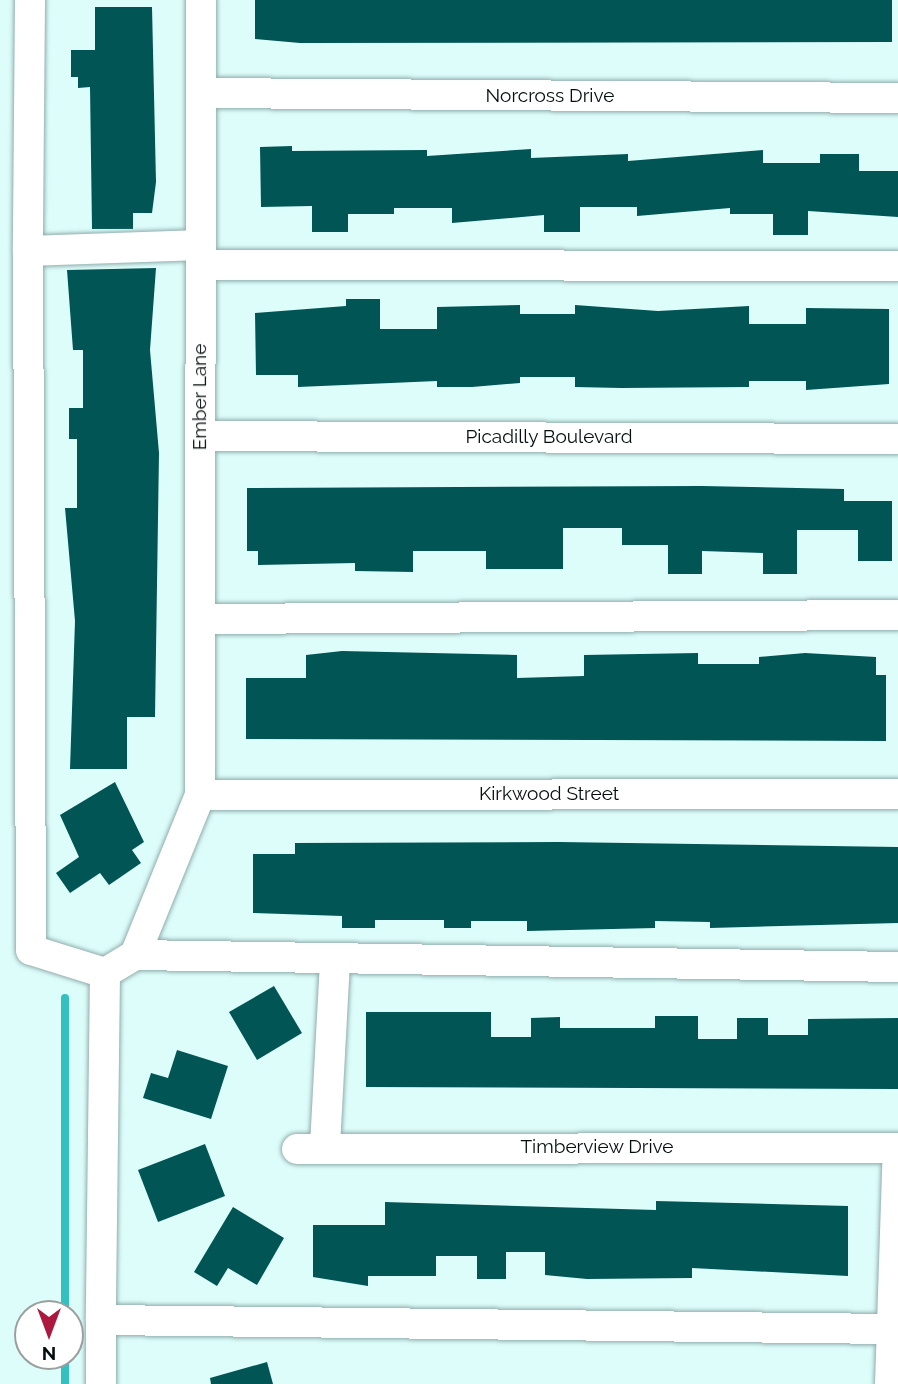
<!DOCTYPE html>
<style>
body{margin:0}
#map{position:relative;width:898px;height:1384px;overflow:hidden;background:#ddfdfb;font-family:Raleway,sans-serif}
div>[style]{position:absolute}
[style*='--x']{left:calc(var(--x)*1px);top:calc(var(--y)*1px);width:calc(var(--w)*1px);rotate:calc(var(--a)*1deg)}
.stream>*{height:8px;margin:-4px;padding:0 4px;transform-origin:4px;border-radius:4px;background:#33c0be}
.building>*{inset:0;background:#015554}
.roads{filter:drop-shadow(0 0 2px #90adac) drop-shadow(0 0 2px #90adac)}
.minor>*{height:30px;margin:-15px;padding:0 15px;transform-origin:15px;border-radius:15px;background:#fff}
span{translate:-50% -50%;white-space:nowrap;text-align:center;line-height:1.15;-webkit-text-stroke:7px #fff;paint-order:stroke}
.street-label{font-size:19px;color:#040e0e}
.north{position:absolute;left:14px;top:1300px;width:70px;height:70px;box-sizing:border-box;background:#fff;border:2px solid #9b9f9f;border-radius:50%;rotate:180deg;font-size:19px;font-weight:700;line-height:28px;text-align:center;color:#040e0e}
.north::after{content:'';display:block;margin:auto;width:24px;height:32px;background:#ad193e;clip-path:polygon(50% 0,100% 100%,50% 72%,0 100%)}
</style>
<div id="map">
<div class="stream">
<div style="--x:65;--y:1314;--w:316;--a:-90"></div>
<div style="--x:65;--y:1384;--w:28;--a:-90"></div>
</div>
<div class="building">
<div style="clip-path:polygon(255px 0,892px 0,892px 42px,300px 43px,255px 39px)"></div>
<div style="clip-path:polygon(95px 7px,152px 7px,156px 182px,152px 213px,133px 213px,133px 229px,92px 229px,90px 87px,78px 88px,78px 77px,71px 77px,71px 50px,95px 50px)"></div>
<div style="clip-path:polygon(292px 146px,292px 151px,427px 150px,427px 156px,531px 149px,531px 158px,628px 154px,628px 161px,763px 150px,763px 163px,820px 163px,820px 154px,859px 154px,859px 171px,898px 171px,898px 217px,808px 211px,808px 235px,773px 235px,773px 214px,730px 214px,730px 208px,637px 216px,637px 207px,580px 207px,580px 232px,544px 232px,544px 215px,452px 223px,452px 208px,394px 208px,394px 214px,348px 214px,348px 232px,312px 232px,312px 206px,261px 207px,260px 147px)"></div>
<div style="clip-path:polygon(156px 268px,150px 350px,159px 453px,155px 717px,127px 717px,127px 769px,70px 769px,75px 621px,65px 508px,77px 508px,77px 439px,69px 439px,69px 408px,83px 408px,83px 350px,73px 350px,67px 270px)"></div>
<div style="clip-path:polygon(346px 299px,380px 299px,380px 329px,437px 329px,437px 307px,520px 305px,520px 314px,575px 314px,575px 305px,658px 311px,749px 306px,749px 324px,806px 324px,806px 308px,889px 309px,889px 384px,806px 390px,806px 381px,749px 381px,749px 387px,621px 388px,575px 387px,575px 377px,520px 377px,520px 383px,472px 387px,437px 387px,437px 381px,298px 387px,298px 375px,256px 375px,255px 313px,346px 306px)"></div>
<div style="clip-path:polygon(702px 486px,844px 489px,844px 501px,892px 501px,892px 561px,858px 561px,858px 530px,797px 530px,797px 574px,763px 574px,763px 553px,702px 551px,702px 574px,668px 574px,668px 545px,622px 545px,622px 528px,563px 528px,563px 569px,486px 569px,486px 551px,413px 551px,413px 572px,355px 571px,355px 563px,258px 565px,258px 551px,247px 551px,247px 488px)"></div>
<div style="clip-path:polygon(342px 651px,517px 655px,517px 678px,584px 676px,584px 655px,698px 653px,698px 664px,759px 664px,759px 657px,805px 653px,876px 657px,876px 675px,886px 675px,886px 741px,246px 739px,246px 678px,306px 678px,306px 655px)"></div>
<div style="clip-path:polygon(115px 782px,144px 842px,132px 850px,141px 863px,109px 885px,100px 873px,70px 893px,56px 873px,79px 857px,60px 815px)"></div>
<div style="clip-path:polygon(559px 842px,898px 847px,898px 923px,710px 928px,710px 922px,655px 921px,655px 928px,527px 931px,527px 921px,471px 921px,471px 928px,444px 928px,444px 920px,375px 920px,375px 928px,342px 928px,342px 916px,253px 913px,253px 854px,295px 854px,295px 843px)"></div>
<div style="clip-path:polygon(274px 986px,302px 1033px,257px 1060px,229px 1012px)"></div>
<div style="clip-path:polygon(366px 1012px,491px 1012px,491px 1037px,531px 1037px,531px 1018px,560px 1017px,560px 1028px,655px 1028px,655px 1016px,698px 1016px,698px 1039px,737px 1039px,737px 1018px,768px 1018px,768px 1035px,808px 1035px,808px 1019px,898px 1018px,898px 1089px,366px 1087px)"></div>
<div style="clip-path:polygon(177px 1050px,228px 1066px,211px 1119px,143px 1098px,151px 1073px,168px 1078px)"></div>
<div style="clip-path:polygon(205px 1144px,225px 1196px,158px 1222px,138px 1170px)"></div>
<div style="clip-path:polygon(656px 1201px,848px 1206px,848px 1276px,692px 1268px,692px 1278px,587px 1279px,545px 1275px,545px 1252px,506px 1252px,506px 1279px,477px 1279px,477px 1256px,436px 1256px,436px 1276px,368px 1276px,368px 1286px,313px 1277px,313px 1225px,385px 1225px,385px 1202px,656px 1210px)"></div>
<div style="clip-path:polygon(233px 1207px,284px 1238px,257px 1285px,228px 1268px,217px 1286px,194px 1272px)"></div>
<div style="clip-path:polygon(267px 1362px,273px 1384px,211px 1384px,210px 1378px)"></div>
</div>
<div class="roads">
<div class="minor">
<div style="--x:30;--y:0;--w:251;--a:90.5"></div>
<div style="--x:28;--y:251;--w:173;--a:-2"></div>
<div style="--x:201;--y:93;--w:697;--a:0.41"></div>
<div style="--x:28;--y:251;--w:699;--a:89.75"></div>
<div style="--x:31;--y:950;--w:77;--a:17.3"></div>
<div style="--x:105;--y:973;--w:35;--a:-31"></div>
<div style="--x:135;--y:955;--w:763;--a:0.9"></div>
<div style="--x:201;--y:265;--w:697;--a:0.08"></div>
<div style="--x:200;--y:436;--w:698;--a:0.25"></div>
<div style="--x:200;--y:619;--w:698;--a:-0.33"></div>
<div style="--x:200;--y:795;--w:698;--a:-0.08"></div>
<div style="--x:135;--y:955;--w:173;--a:-67.9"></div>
<div style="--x:200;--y:795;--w:795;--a:-89.93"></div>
<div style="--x:105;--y:973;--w:347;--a:90.7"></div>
<div style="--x:101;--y:1320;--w:797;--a:0.65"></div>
<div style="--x:325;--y:1146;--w:185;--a:-86.9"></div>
<div style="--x:297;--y:1149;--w:601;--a:-0.1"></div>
<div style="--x:101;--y:1320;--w:64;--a:90"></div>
<div style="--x:890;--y:1384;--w:236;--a:-88.1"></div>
</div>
</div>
<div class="street-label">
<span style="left:550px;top:96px">Norcross Drive</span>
<span style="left:200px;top:397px;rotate:-90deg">Ember Lane</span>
<span style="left:549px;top:437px">Picadilly Boulevard</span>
<span style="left:549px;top:794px">Kirkwood Street</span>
<span style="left:597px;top:1147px">Timberview Drive</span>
</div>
<div class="north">N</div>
</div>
